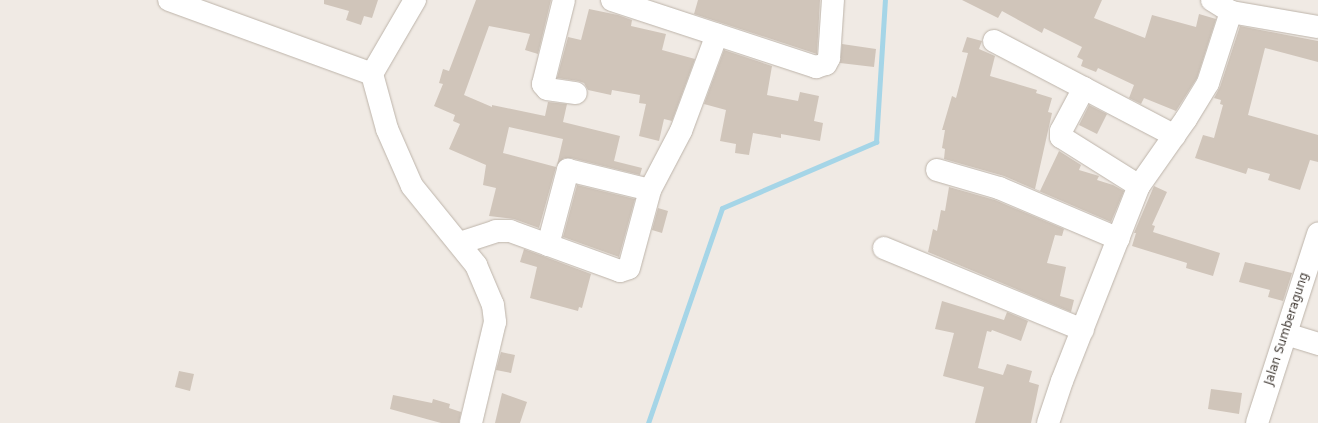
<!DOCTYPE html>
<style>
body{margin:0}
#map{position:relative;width:1318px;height:423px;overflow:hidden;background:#f0eae4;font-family:"DejaVu Sans",sans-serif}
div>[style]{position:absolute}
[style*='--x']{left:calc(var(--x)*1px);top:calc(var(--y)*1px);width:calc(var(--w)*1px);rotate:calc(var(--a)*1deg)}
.stream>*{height:5px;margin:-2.5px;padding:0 2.5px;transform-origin:2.5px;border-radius:2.5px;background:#a5d5e7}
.building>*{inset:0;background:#d0c5ba}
.roads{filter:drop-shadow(0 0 1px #bdb4aa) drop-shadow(0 0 1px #bdb4aa)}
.minor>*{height:22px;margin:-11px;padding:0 11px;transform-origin:11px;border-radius:11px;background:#fff}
span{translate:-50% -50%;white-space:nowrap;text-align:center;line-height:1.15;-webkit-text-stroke:3.5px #fff;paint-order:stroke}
.street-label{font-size:12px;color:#413a34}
</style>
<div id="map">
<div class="stream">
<div style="--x:648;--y:423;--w:227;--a:-71"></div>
<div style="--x:722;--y:208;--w:168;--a:-23.2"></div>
<div style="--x:876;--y:142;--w:142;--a:-86.4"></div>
</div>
<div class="building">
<div style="clip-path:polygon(324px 0,378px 0,372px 18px,364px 16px,361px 25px,346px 20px,349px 11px,324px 4px)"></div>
<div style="clip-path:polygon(476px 0,551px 0,538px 54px,525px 50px,530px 34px,489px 26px,464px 95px,492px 107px,492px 105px,545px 116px,548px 102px,567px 104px,563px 122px,620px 136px,614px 161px,642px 168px,640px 175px,571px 158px,564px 158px,557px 165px,563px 139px,509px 127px,503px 153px,556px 167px,539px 228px,514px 219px,489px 216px,496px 188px,483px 185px,486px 165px,449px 149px,460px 124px,453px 121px,455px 115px,434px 106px,443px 84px,439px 83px,443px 69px,449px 71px)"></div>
<div style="clip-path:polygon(698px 0,820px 0,817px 54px,694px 14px)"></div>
<div style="clip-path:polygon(962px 0,1102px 0,1094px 18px,1145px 38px,1152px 15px,1196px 27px,1199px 14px,1216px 19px,1197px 78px,1176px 111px,1144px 98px,1141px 104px,1129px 98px,1134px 85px,1098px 68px,1096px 72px,1081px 66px,1083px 60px,1077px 57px,1082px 47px,1044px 28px,1042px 33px,1002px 11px,998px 18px)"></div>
<div style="clip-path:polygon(589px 9px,618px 15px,632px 20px,631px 26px,666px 34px,662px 50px,695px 59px,672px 121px,664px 119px,659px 141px,639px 136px,646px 104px,639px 103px,640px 95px,612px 90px,611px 95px,588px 90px,584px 83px,578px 81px,557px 78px,568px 37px,581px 40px)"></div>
<div style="clip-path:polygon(1240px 26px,1318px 41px,1318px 62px,1265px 48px,1248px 115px,1318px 135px,1318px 162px,1310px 160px,1300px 190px,1268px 180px,1270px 174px,1248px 168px,1246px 174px,1195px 158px,1203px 135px,1214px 138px,1223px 105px,1220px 104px,1221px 100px,1214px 98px,1220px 87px)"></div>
<div style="clip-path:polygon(967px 37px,982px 41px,979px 49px,995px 56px,990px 76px,1037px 90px,1036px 93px,1052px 98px,1048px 112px,1052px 113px,1035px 189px,1040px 191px,1059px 151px,1081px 165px,1079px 170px,1099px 176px,1097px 180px,1113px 185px,1124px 191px,1111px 222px,1004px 176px,944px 159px,945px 149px,942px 148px,945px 130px,942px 130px,952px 96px,956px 98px,968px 53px,962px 52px)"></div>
<div style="clip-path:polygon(842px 44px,876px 49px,874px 67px,840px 63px)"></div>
<div style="clip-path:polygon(724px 50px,772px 66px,767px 95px,798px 101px,800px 92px,819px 96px,814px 121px,823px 123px,820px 141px,781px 134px,781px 138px,753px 133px,749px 155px,735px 153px,736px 144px,720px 141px,726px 110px,704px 104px)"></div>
<div style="clip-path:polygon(1089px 105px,1107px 114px,1097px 134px,1079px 125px)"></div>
<div style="clip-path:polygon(577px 185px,635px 199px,619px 257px,563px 237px)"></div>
<div style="clip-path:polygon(1154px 186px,1167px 192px,1152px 225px,1155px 226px,1153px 232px,1220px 253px,1213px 276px,1186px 268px,1187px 263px,1132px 246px,1136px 233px,1134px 233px)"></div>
<div style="clip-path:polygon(949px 187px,995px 200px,1064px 229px,1062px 236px,1055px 235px,1047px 263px,1066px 267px,1060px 296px,1074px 300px,1071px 312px,928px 252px,933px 229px,937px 231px,941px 210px,945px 211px)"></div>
<div style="clip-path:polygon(658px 208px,668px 211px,662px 233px,652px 230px)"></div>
<div style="clip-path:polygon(524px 249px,591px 274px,582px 308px,579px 307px,578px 311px,530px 298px,537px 267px,520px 262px)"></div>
<div style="clip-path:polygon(1245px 262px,1292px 273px,1283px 301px,1268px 297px,1270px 290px,1239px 282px)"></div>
<div style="clip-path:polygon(942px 301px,1004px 320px,1007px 312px,1028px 321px,1021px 341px,992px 330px,991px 332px,987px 331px,978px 368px,1003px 375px,1007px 364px,1032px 371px,1029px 382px,1039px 385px,1031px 423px,975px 423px,984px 387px,943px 376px,954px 333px,935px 329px)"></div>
<div style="clip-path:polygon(501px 352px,515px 355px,511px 373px,496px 370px)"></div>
<div style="clip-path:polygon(179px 371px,194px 374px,190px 391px,175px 387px)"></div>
<div style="clip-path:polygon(1211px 389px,1242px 393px,1239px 414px,1208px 409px)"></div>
<div style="clip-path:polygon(502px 393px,527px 402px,520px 423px,495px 423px)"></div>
<div style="clip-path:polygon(393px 395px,432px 403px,433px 399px,450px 404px,449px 408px,461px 412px,459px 423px,441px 423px,390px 409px)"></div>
</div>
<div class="roads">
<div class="minor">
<div style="--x:169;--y:0;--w:216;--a:20"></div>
<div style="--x:415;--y:0;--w:86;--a:120.2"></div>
<div style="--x:372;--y:74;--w:57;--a:74.7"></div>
<div style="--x:387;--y:129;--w:62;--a:66.3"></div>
<div style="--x:412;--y:186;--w:102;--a:51"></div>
<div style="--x:476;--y:265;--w:43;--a:67"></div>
<div style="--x:493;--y:305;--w:17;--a:83"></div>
<div style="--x:495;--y:322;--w:104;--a:103.4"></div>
<div style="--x:564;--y:0;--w:87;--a:104"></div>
<div style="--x:543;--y:84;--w:6;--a:51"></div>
<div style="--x:547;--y:89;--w:29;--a:8"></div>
<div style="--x:612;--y:0;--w:215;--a:18.2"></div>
<div style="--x:816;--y:67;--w:10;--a:-17"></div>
<div style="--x:826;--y:64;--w:7;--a:-63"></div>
<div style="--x:829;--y:58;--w:58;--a:-86.1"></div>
<div style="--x:1212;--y:0;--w:22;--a:32"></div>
<div style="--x:994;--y:41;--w:204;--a:27.7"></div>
<div style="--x:1084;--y:88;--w:49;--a:118.1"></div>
<div style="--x:1061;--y:131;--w:6;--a:90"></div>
<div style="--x:1061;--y:137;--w:92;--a:32.1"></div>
<div style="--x:937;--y:170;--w:65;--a:16.2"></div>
<div style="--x:999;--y:188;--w:130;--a:23"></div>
<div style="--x:460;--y:243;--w:38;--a:-18"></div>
<div style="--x:496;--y:231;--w:14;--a:0"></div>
<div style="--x:510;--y:231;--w:117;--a:20"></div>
<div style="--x:620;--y:271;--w:9;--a:-18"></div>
<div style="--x:629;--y:268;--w:81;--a:-74.9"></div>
<div style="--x:650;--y:190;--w:67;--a:-62.3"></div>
<div style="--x:681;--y:131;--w:103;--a:-69.6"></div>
<div style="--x:548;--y:245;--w:78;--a:-75.1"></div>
<div style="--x:568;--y:170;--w:84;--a:13.7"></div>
<div style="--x:884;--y:248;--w:215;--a:22.4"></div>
<div style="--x:1286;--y:334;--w:34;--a:17"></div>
<div style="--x:1048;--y:423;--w:44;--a:-71.6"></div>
<div style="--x:1062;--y:381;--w:210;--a:-68.5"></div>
<div style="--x:1139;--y:186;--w:82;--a:-55"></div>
<div style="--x:1186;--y:119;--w:42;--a:-58.6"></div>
<div style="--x:1208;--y:83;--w:75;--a:-72.1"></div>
<div style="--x:1231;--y:12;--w:88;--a:9.8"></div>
<div style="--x:1257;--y:423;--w:199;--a:-72.1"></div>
</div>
</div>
<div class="street-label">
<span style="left:1287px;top:329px;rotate:-72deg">Jalan Sumberagung</span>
</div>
</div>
